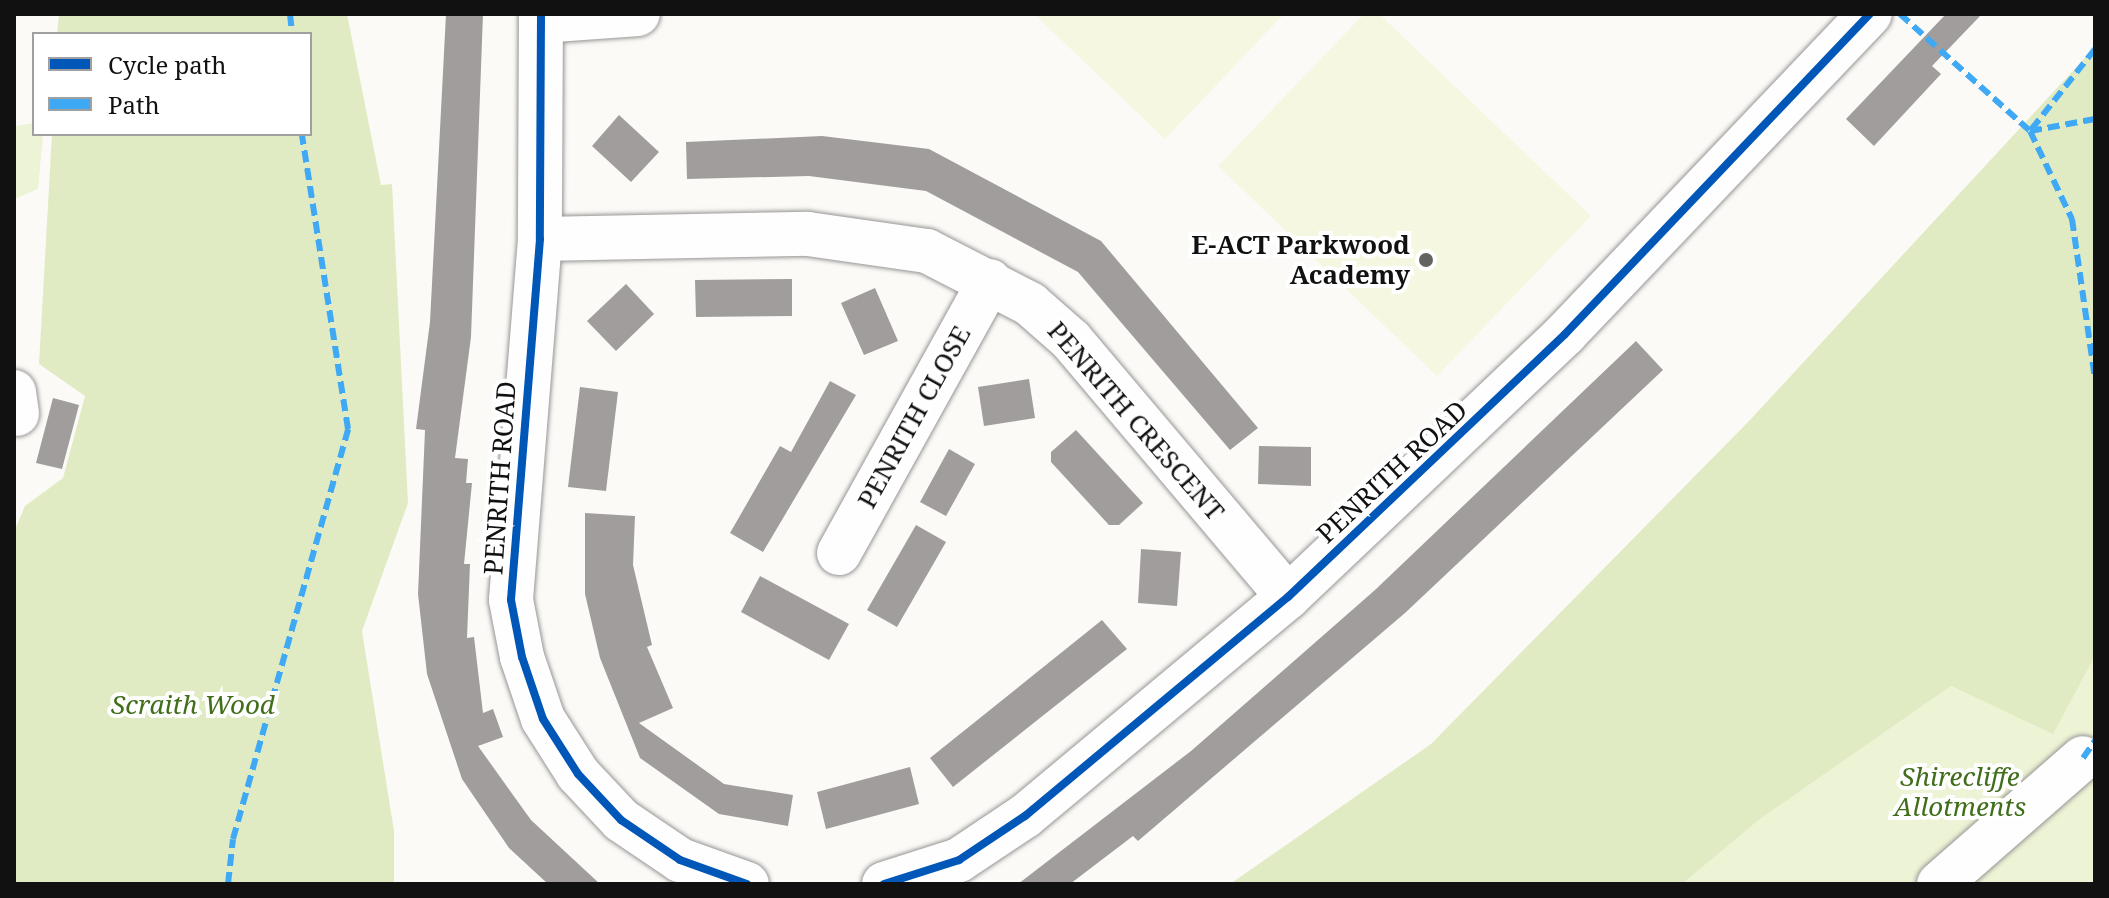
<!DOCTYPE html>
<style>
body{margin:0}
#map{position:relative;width:2109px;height:898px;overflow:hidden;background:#fcfaf7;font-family:"Noto Serif",serif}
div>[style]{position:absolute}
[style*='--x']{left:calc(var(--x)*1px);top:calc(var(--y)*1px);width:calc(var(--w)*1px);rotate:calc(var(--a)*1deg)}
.green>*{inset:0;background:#edf3d5}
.forest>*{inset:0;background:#e0ebc3}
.pitch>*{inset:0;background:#f5f7e0}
.building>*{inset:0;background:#a09d9c}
.roads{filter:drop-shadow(0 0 2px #979695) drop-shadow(0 0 2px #979695)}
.minor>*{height:44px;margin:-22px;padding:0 22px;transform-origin:22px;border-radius:22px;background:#fffefe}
.quiet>*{height:6px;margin-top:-3px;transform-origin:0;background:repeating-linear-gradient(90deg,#3fa9f5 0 12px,transparent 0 18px)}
.cycleway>*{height:8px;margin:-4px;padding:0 4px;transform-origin:4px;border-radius:4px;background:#0057b8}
.dots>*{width:22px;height:22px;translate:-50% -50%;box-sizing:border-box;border:4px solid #fff;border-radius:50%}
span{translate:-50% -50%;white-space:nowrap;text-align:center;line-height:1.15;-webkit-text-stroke:8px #fff;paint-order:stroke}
.poi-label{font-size:26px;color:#111;font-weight:700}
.right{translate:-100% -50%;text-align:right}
.street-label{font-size:26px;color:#111}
.park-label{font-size:26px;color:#416e1b;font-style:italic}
.frame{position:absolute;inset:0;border:16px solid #111;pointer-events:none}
.legend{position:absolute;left:32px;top:32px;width:280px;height:104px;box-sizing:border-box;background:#fff;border:2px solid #a0a0a0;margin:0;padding:10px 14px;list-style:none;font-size:24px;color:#111}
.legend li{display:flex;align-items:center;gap:16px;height:40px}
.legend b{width:40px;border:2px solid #a0a0a0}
</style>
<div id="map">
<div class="green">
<div style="clip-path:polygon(34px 123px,34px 134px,43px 134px,38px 189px,14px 199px,14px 126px)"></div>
<div style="clip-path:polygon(2095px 656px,2095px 884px,1682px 884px,1760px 819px,1951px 686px,2053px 733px)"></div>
</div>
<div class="forest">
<div style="clip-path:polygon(59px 14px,347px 14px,381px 185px,392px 184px,408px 503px,362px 631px,394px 831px,394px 884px,14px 884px,14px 532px,25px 506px,63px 478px,85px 396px,39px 364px,52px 134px,310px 134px,310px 34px,57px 34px)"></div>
<div style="clip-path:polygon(2095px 47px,2095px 656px,2053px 734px,1951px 686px,1760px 819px,1682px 884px,1230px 884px,1431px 744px,1750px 420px)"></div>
</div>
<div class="pitch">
<div style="clip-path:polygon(1034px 14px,1284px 14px,1165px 139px)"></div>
<div style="clip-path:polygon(1364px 14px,1379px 14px,1591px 216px,1437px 376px,1218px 166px)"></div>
</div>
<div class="building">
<div style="clip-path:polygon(446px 14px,483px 14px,471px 337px,455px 458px,468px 459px,466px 483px,472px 483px,464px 564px,470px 564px,467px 638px,474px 637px,483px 713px,493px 709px,503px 737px,478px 746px,531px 820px,600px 884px,548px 884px,509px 848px,462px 779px,427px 674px,418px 594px,425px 430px,416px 429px,430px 322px)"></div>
<div style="clip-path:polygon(1946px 14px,1982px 14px,1932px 66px,1941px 74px,1874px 146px,1846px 119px)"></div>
<div style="clip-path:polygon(619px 115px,659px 152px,631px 182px,592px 146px)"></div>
<div style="clip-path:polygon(822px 136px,929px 149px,1101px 241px,1258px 428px,1230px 450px,1078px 272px,926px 191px,809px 176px,687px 179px,686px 142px)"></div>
<div style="clip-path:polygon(792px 279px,792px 316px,696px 317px,695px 280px)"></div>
<div style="clip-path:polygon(626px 284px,654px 314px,616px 351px,587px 321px)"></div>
<div style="clip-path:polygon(875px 288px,898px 341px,864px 355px,841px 303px)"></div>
<div style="clip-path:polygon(1636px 341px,1663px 370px,1405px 613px,1138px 841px,1133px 836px,1070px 884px,1018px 884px,1191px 751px,1375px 590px)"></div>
<div style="clip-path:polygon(1029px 379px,1035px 418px,984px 426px,978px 387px)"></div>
<div style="clip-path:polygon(830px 381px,856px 395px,763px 552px,730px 533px,780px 446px,791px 452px)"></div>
<div style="clip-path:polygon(580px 387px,618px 392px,606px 491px,568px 487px)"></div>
<div style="clip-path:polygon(53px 398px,79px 405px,62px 469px,36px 463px)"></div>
<div style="clip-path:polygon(1076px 430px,1143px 503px,1119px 525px,1109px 525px,1051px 462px,1051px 452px)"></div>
<div style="clip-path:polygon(1259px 446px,1311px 447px,1311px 486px,1258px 484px)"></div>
<div style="clip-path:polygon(949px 449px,975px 464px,946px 516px,920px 502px)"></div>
<div style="clip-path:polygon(585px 513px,635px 516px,633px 565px,652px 645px,647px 647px,673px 708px,639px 723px,724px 784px,793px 795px,788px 826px,719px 814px,640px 758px,600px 658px,585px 594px)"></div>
<div style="clip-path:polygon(916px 525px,946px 542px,897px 627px,867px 610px)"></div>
<div style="clip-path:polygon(1141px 549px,1181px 552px,1177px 606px,1138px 603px)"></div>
<div style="clip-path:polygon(760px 576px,849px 624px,829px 660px,741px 612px)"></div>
<div style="clip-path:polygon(1102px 620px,1127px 649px,953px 787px,930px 758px)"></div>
<div style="clip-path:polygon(910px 767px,919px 804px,826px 829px,817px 792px)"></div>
</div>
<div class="roads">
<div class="minor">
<div style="--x:541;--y:14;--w:225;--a:90.3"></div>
<div style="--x:540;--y:239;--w:362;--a:94.6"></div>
<div style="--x:511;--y:600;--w:58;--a:79.1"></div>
<div style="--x:522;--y:657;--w:65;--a:71.3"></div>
<div style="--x:543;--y:719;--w:65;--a:57.5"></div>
<div style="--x:578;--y:774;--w:63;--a:46.9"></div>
<div style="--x:621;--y:820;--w:71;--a:34.1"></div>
<div style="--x:680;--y:860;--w:71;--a:19.7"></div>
<div style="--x:541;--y:21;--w:97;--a:-4.1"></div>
<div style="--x:540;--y:239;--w:268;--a:-1.1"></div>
<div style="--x:808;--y:234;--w:120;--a:8.1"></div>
<div style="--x:927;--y:251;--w:116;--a:27.2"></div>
<div style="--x:1030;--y:304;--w:55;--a:41.3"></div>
<div style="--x:1071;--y:340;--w:336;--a:49.8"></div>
<div style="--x:14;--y:392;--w:22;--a:82"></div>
<div style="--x:839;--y:553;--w:311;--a:-61"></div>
<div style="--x:884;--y:884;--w:79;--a:-17.7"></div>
<div style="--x:959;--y:860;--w:79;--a:-33.7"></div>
<div style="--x:1025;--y:816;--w:342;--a:-39.8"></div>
<div style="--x:1288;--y:597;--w:382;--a:-43.5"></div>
<div style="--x:1565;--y:334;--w:442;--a:-46.4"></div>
<div style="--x:1939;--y:884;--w:191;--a:-41.2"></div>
</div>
</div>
<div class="quiet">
<div style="--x:290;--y:14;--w:20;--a:84"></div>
<div style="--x:1900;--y:14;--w:175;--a:42"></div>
<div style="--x:2030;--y:131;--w:66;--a:-10.5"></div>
<div style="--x:2095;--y:49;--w:105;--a:128.4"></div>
<div style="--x:2030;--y:131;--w:98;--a:64.5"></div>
<div style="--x:2072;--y:219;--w:162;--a:81.8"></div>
<div style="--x:2083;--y:758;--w:21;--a:-55"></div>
<div style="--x:228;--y:884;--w:45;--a:-83.7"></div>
<div style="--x:233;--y:839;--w:426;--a:-74.3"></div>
<div style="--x:348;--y:429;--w:299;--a:-98.9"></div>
</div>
<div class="cycleway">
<div style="--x:541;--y:14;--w:225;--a:90.3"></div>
<div style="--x:540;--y:239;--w:362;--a:94.6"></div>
<div style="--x:511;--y:600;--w:58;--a:79.1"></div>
<div style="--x:522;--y:657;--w:65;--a:71.3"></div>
<div style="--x:543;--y:719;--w:65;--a:57.5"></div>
<div style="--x:578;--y:774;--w:63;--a:46.9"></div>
<div style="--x:621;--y:820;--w:71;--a:34.1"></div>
<div style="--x:680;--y:860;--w:71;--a:19.7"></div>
<div style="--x:884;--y:884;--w:79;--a:-17.7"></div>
<div style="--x:959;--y:860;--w:79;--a:-33.7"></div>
<div style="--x:1025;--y:816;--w:342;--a:-39.8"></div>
<div style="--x:1288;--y:597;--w:382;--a:-43.5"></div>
<div style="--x:1565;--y:334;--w:442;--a:-46.4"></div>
</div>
<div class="dots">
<div style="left:1426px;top:260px;background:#636362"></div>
</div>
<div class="poi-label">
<span class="right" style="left:1410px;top:260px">E-ACT Parkwood<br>Academy</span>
</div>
<div class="street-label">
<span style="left:914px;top:417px;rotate:-61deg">PENRITH CLOSE</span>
<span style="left:1136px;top:421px;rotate:49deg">PENRITH CRESCENT</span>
<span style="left:1392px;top:472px;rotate:-43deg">PENRITH ROAD</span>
<span style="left:500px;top:478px;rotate:-86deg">PENRITH ROAD</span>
</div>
<div class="park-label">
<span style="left:193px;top:705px">Scraith Wood</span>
<span style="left:1960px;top:792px">Shirecliffe<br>Allotments</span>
</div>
<div class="frame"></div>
<ul class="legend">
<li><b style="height:10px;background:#0057b8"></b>Cycle path</li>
<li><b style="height:10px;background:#3fa9f5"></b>Path</li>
</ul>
</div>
